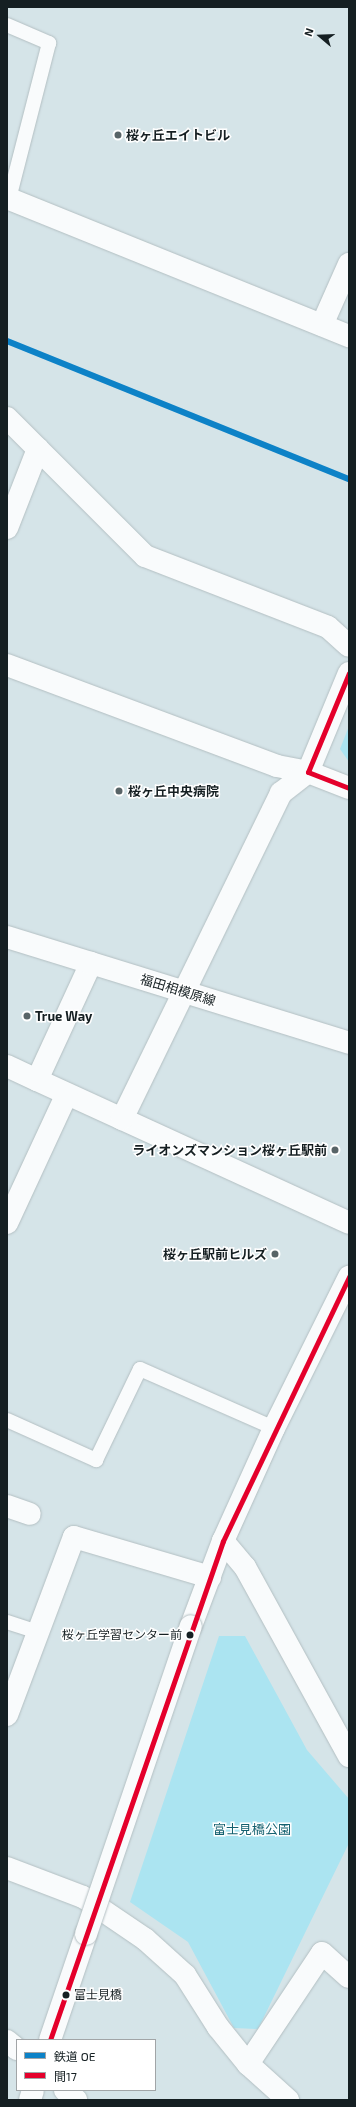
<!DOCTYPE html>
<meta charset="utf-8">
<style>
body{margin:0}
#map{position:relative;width:356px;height:2107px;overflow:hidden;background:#d5e4e8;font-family:"Exo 2","Noto Sans JP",sans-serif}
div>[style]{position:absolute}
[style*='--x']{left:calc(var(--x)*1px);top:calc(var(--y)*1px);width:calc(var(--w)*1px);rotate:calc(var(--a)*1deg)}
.green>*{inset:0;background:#abe4f1}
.roads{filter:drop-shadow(0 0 1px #b3bfc2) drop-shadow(0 0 1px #b3bfc2)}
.service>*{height:14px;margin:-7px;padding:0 7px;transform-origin:7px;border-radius:7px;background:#f9fbfc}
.minor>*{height:22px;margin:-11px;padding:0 11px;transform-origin:11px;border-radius:11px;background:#f9fbfc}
.tertiary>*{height:22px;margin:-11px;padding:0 11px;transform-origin:11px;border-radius:11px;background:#f9fbfc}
.bridges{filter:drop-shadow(0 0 1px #b3bfc2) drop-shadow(0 0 1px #b3bfc2)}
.tertiary-bridge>*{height:22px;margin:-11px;padding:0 11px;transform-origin:11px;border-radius:11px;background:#f9fbfc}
.bus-1>*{height:5px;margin:-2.5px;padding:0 2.5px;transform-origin:2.5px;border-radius:2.5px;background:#e4002b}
.rail-1>*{height:6px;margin:-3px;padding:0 3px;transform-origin:3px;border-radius:3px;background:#0d82c7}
.dots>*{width:11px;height:11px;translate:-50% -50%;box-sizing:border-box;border:2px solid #fff;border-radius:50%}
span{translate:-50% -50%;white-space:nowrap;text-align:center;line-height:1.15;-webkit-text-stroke:3px #fff;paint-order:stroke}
.bus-label{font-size:12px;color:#151f22}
.right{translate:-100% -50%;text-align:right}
.left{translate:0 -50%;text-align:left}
.poi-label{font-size:13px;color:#151f22;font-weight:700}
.street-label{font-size:13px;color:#151f22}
.park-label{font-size:13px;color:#146170}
.frame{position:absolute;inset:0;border:8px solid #151f22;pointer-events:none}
.legend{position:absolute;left:16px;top:2039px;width:140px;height:52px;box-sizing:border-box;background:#fff;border:1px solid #a1a5a7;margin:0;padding:5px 7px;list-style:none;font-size:12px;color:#151f22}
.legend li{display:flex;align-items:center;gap:8px;height:20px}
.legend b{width:20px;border:1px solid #a1a5a7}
.north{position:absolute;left:300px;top:16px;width:40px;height:40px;-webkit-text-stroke:3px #fff;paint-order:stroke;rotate:289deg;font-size:11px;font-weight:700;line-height:16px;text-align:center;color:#151f22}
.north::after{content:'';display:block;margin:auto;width:14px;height:18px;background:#151f22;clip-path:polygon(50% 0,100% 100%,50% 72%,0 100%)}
</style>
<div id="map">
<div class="green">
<div style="clip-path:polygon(349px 726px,349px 762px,340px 749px)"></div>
<div style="clip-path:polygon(219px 1636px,245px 1636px,307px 1750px,349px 1799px,349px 1843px,258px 2029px,234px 2028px,188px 1942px,130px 1902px)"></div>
</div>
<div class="roads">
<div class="service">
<div style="--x:7;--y:25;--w:46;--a:23.2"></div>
<div style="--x:49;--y:43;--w:161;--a:104.4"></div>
<div style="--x:7;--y:1420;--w:98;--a:24.2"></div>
<div style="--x:96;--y:1460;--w:101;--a:-64.2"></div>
<div style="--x:140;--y:1369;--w:146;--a:23.8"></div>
<div style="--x:7;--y:1622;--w:32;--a:18"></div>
</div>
<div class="minor">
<div style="--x:7;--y:198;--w:369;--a:22"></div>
<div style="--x:322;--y:325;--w:67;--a:-66.1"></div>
<div style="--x:7;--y:418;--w:195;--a:45"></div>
<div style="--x:145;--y:556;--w:196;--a:21.2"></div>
<div style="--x:328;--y:627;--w:28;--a:42"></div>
<div style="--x:7;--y:528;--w:85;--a:-68.6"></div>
<div style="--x:7;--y:665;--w:288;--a:20.5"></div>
<div style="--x:277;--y:766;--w:32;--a:11"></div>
<div style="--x:349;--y:673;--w:107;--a:112.5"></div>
<div style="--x:308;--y:772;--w:44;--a:21.3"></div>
<div style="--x:7;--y:1066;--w:33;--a:25"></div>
<div style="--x:37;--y:1080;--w:129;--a:-65.2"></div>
<div style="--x:37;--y:1080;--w:343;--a:24.6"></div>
<div style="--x:122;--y:1119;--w:363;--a:-64"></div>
<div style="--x:281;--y:793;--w:34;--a:-38"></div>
<div style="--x:7;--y:1223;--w:142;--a:-65.1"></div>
<div style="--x:7;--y:1506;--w:24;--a:19"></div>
<div style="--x:7;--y:1715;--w:190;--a:-69.4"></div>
<div style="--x:74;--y:1537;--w:142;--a:16.4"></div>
<div style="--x:7;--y:1868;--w:81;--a:20.9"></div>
<div style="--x:83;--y:1897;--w:75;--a:34.1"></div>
<div style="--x:145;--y:1939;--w:54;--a:42"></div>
<div style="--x:185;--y:1975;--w:62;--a:57.6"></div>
<div style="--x:218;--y:2027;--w:48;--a:51"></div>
<div style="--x:248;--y:2064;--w:54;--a:42"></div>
<div style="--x:7;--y:2041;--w:13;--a:39"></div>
<div style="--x:248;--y:2064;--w:133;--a:-56.3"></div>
<div style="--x:322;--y:1953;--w:36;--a:42"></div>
<div style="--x:65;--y:2090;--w:15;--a:42"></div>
</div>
<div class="tertiary">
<div style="--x:7;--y:937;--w:358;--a:17.2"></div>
<div style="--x:223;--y:1541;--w:34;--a:50"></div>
<div style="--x:245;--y:1567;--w:216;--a:61.2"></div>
<div style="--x:191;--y:1626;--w:91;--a:-69.4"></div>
<div style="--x:223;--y:1541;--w:124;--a:-65.7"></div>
<div style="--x:274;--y:1428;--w:169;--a:-63.6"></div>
<div style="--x:50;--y:2040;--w:112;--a:-71.2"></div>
<div style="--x:30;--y:2100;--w:10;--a:-73"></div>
</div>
</div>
<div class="bridges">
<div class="tertiary-bridge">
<div style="--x:86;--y:1934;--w:325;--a:-71.2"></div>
</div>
</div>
<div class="bus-1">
<div style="--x:349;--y:673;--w:107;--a:112.5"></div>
<div style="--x:308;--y:772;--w:44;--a:21.3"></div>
<div style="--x:50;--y:2040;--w:528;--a:-70.88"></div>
<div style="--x:223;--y:1541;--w:293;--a:-64.5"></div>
</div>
<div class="rail-1">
<div style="--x:7;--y:341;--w:369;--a:22"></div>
</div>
<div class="dots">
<div style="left:118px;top:135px;background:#586467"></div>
<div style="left:119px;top:791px;background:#586467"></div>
<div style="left:27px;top:1016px;background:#586467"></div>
<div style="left:335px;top:1150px;background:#586467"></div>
<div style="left:275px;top:1254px;background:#586467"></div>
<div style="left:190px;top:1635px;background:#151f22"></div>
<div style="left:66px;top:1995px;background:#151f22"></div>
</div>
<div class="bus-label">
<span class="right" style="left:182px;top:1635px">桜ヶ丘学習センター前</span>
<span class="left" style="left:74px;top:1995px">富士見橋</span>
</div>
<div class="poi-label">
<span class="left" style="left:126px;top:135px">桜ヶ丘エイトビル</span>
<span class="left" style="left:128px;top:791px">桜ヶ丘中央病院</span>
<span class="left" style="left:35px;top:1016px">True Way</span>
<span class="right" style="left:327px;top:1150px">ライオンズマンション桜ヶ丘駅前</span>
<span class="right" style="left:267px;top:1254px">桜ヶ丘駅前ヒルズ</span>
</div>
<div class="street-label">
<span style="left:178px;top:990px;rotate:17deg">福田相模原線</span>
</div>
<div class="park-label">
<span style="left:252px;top:1829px">富士見橋公園</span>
</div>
<div class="frame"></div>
<ul class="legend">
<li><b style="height:5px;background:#0d82c7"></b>鉄道 OE</li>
<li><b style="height:5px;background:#e4002b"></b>間17</li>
</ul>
<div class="north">N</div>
</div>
